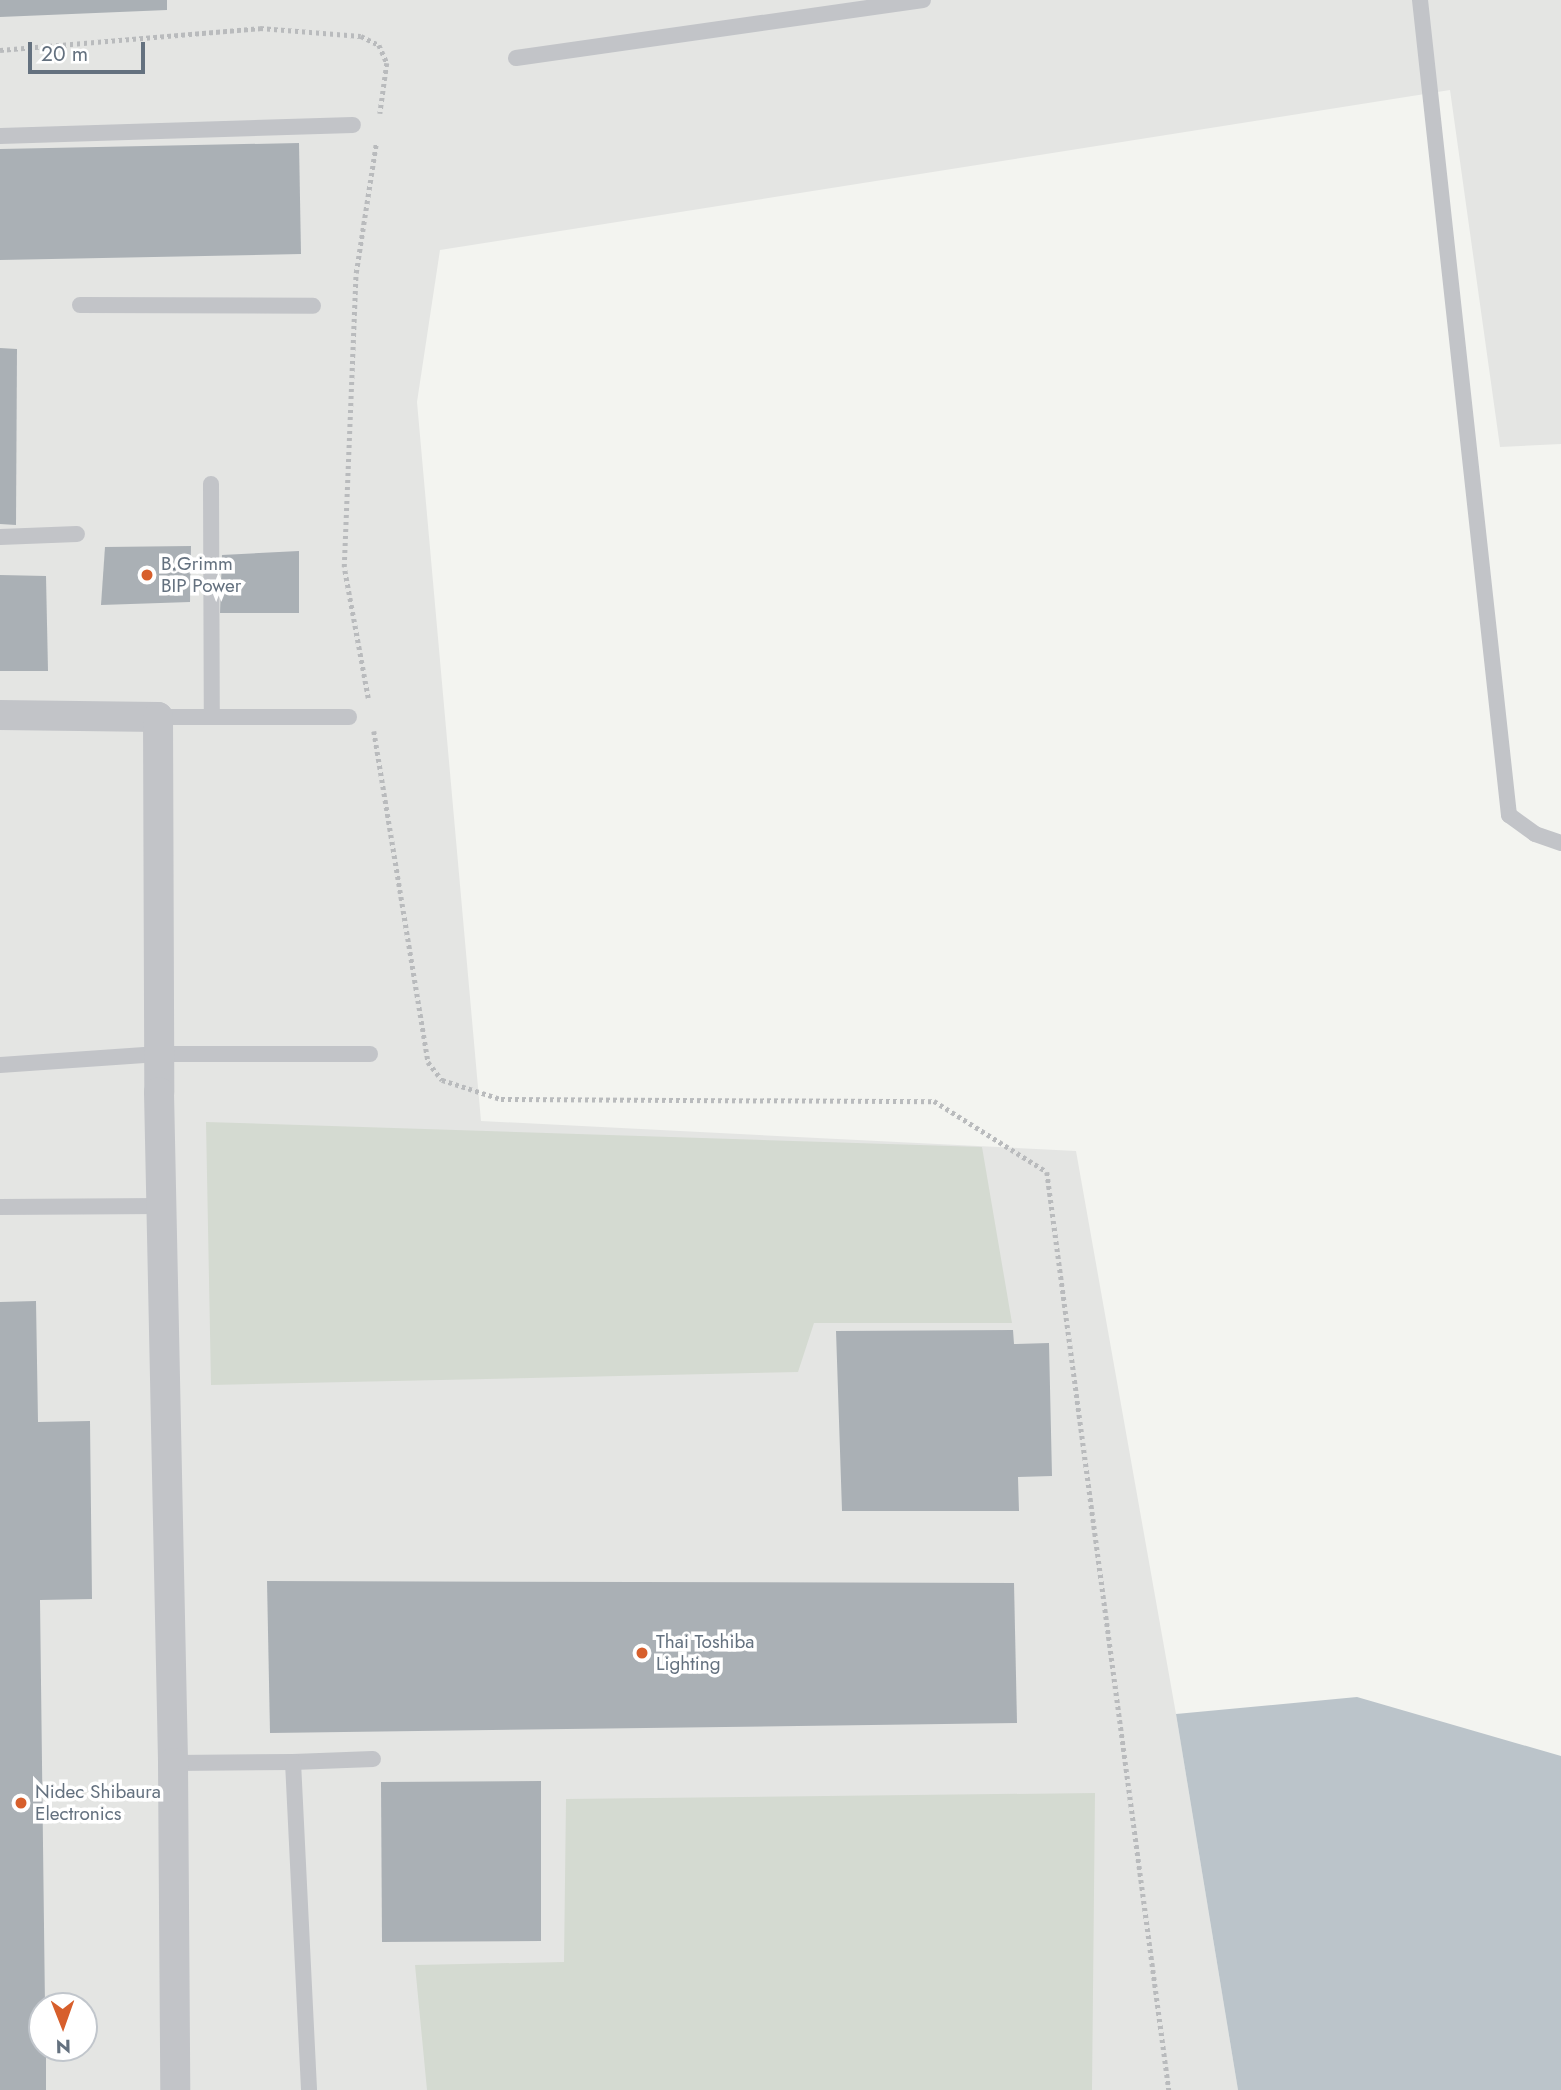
<!DOCTYPE html>
<style>
body{margin:0}
#map{position:relative;width:1561px;height:2090px;overflow:hidden;background:#f3f4f0;font-family:Jost,sans-serif}
div>[style]{position:absolute}
[style*='--x']{left:calc(var(--x)*1px);top:calc(var(--y)*1px);width:calc(var(--w)*1px);rotate:calc(var(--a)*1deg)}
.built>*{inset:0;background:#e4e5e3}
.green>*{inset:0;background:#d4dad1}
.water>*{inset:0;background:#bbc4ca}
.building>*{inset:0;background:#aab0b5}
.path>*{height:4.5px;margin-top:-2.25px;transform-origin:0;background:repeating-linear-gradient(90deg,#b9bbbd 0 3.5px,transparent 0 7px)}
.lane>*{height:16px;margin:-8px;padding:0 8px;transform-origin:8px;border-radius:8px;background:#c2c4c8}
.street>*{height:30px;margin:-15px;padding:0 15px;transform-origin:15px;border-radius:15px;background:#c2c4c8}
.dots>*{width:19px;height:19px;translate:-50% -50%;box-sizing:border-box;border:4px solid #fff;border-radius:50%}
span{translate:-50% -50%;white-space:nowrap;text-align:center;line-height:1.15;-webkit-text-stroke:7px #fff;paint-order:stroke}
.poi-label{font-size:19px;color:#64717f}
.left{translate:0 -50%;text-align:left}
.north{position:absolute;left:28px;top:1992px;width:70px;height:70px;box-sizing:border-box;background:#fff;border:2px solid #c1c6cc;border-radius:50%;rotate:179deg;font-size:19px;font-weight:700;line-height:28px;text-align:center;color:#64717f}
.north::after{content:'';display:block;margin:auto;width:24px;height:32px;background:#d75f2c;clip-path:polygon(50% 0,100% 100%,50% 72%,0 100%)}
.scale{position:absolute;left:28px;top:42px;width:117px;height:32px;box-sizing:border-box;border:4px solid #64717f;border-top:0;padding-left:9px;font-size:21px;line-height:24px;white-space:nowrap;color:#64717f;-webkit-text-stroke:5px #fff;paint-order:stroke}
</style>
<div id="map">
<div class="built">
<div style="clip-path:polygon(evenodd,0 0,1561px 0,1561px 444px,1500px 447px,1450px 90px,440px 250px,417px 402px,481px 1121px,1076px 1151px,1176px 1714px,1238px 2090px,0 2090px,0 0,42px 2006px,84px 2006px,84px 2048px,42px 2048px,42px 2006px)"></div>
</div>
<div class="green">
<div style="clip-path:polygon(206px 1122px,982px 1147px,1012px 1323px,814px 1323px,798px 1372px,211px 1385px)"></div>
<div style="clip-path:polygon(1095px 1793px,1092px 2090px,427px 2090px,415px 1965px,564px 1962px,566px 1799px)"></div>
</div>
<div class="water">
<div style="clip-path:polygon(1357px 1697px,1561px 1756px,1561px 2090px,1238px 2090px,1176px 1714px)"></div>
</div>
<div class="building">
<div style="clip-path:polygon(0 0,167px 0,167px 10px,0 17px)"></div>
<div style="clip-path:polygon(299px 143px,301px 254px,0 260px,0 149px)"></div>
<div style="clip-path:polygon(0 348px,17px 349px,16px 525px,0 524px)"></div>
<div style="clip-path:polygon(191px 546px,190px 602px,101px 605px,105px 547px)"></div>
<div style="clip-path:polygon(299px 551px,299px 613px,220px 613px,222px 555px)"></div>
<div style="clip-path:polygon(0 575px,46px 576px,48px 671px,0 671px)"></div>
<div style="clip-path:polygon(36px 1301px,38px 1422px,90px 1421px,92px 1599px,40px 1600px,45px 2006px,42px 2006px,42px 2048px,46px 2048px,46px 2090px,0 2090px,0 1302px)"></div>
<div style="clip-path:polygon(1013px 1330px,1014px 1344px,1049px 1343px,1052px 1476px,1018px 1477px,1019px 1511px,842px 1511px,836px 1331px)"></div>
<div style="clip-path:polygon(267px 1581px,1014px 1583px,1017px 1723px,270px 1733px)"></div>
<div style="clip-path:polygon(541px 1781px,541px 1941px,382px 1942px,381px 1782px)"></div>
</div>
<div class="path">
<div style="--x:0;--y:50;--w:261;--a:-4.8"></div>
<div style="--x:260;--y:28;--w:101;--a:4.5"></div>
<div style="--x:361;--y:36;--w:20;--a:27"></div>
<div style="--x:379;--y:45;--w:20;--a:66"></div>
<div style="--x:387;--y:63;--w:51;--a:97.8"></div>
<div style="--x:368;--y:698;--w:133;--a:-100.4"></div>
<div style="--x:344;--y:567;--w:294;--a:-87.7"></div>
<div style="--x:356;--y:273;--w:131;--a:-81.2"></div>
<div style="--x:374;--y:731;--w:335;--a:80.7"></div>
<div style="--x:428;--y:1062;--w:23;--a:52"></div>
<div style="--x:442;--y:1080;--w:62;--a:17.9"></div>
<div style="--x:501;--y:1099;--w:433;--a:0.3"></div>
<div style="--x:934;--y:1101;--w:133;--a:32.1"></div>
<div style="--x:1047;--y:1172;--w:926;--a:82.43"></div>
</div>
<div class="lane">
<div style="--x:1420;--y:0;--w:820;--a:83.77"></div>
<div style="--x:1509;--y:815;--w:32;--a:36"></div>
<div style="--x:1535;--y:834;--w:28;--a:19"></div>
<div style="--x:516;--y:58;--w:411;--a:-8.1"></div>
<div style="--x:0;--y:136;--w:353;--a:-1.8"></div>
<div style="--x:80;--y:305;--w:233;--a:0.2"></div>
<div style="--x:211;--y:484;--w:232;--a:89.8"></div>
<div style="--x:0;--y:537;--w:77;--a:-2.2"></div>
<div style="--x:158;--y:717;--w:191;--a:0"></div>
<div style="--x:0;--y:1065;--w:159;--a:-4"></div>
<div style="--x:159;--y:1054;--w:211;--a:0"></div>
<div style="--x:0;--y:1207;--w:161;--a:-0.4"></div>
<div style="--x:293;--y:1762;--w:80;--a:-2.1"></div>
<div style="--x:173;--y:1763;--w:120;--a:-0.5"></div>
<div style="--x:293;--y:1762;--w:328;--a:87.2"></div>
</div>
<div class="street">
<div style="--x:0;--y:715;--w:158;--a:0.7"></div>
<div style="--x:158;--y:717;--w:375;--a:89.8"></div>
<div style="--x:159;--y:1092;--w:671;--a:88.8"></div>
<div style="--x:173;--y:1763;--w:327;--a:89.6"></div>
</div>
<div class="dots">
<div style="left:147px;top:575px;background:#d75f2c"></div>
<div style="left:642px;top:1653px;background:#d75f2c"></div>
<div style="left:21px;top:1803px;background:#d75f2c"></div>
</div>
<div class="poi-label">
<span class="left" style="left:161px;top:575px">B.Grimm<br>BIP Power</span>
<span class="left" style="left:656px;top:1653px">Thai Toshiba<br>Lighting</span>
<span class="left" style="left:35px;top:1803px">Nidec Shibaura<br>Electronics</span>
</div>
<div class="north">N</div>
<div class="scale">20 m</div>
</div>
